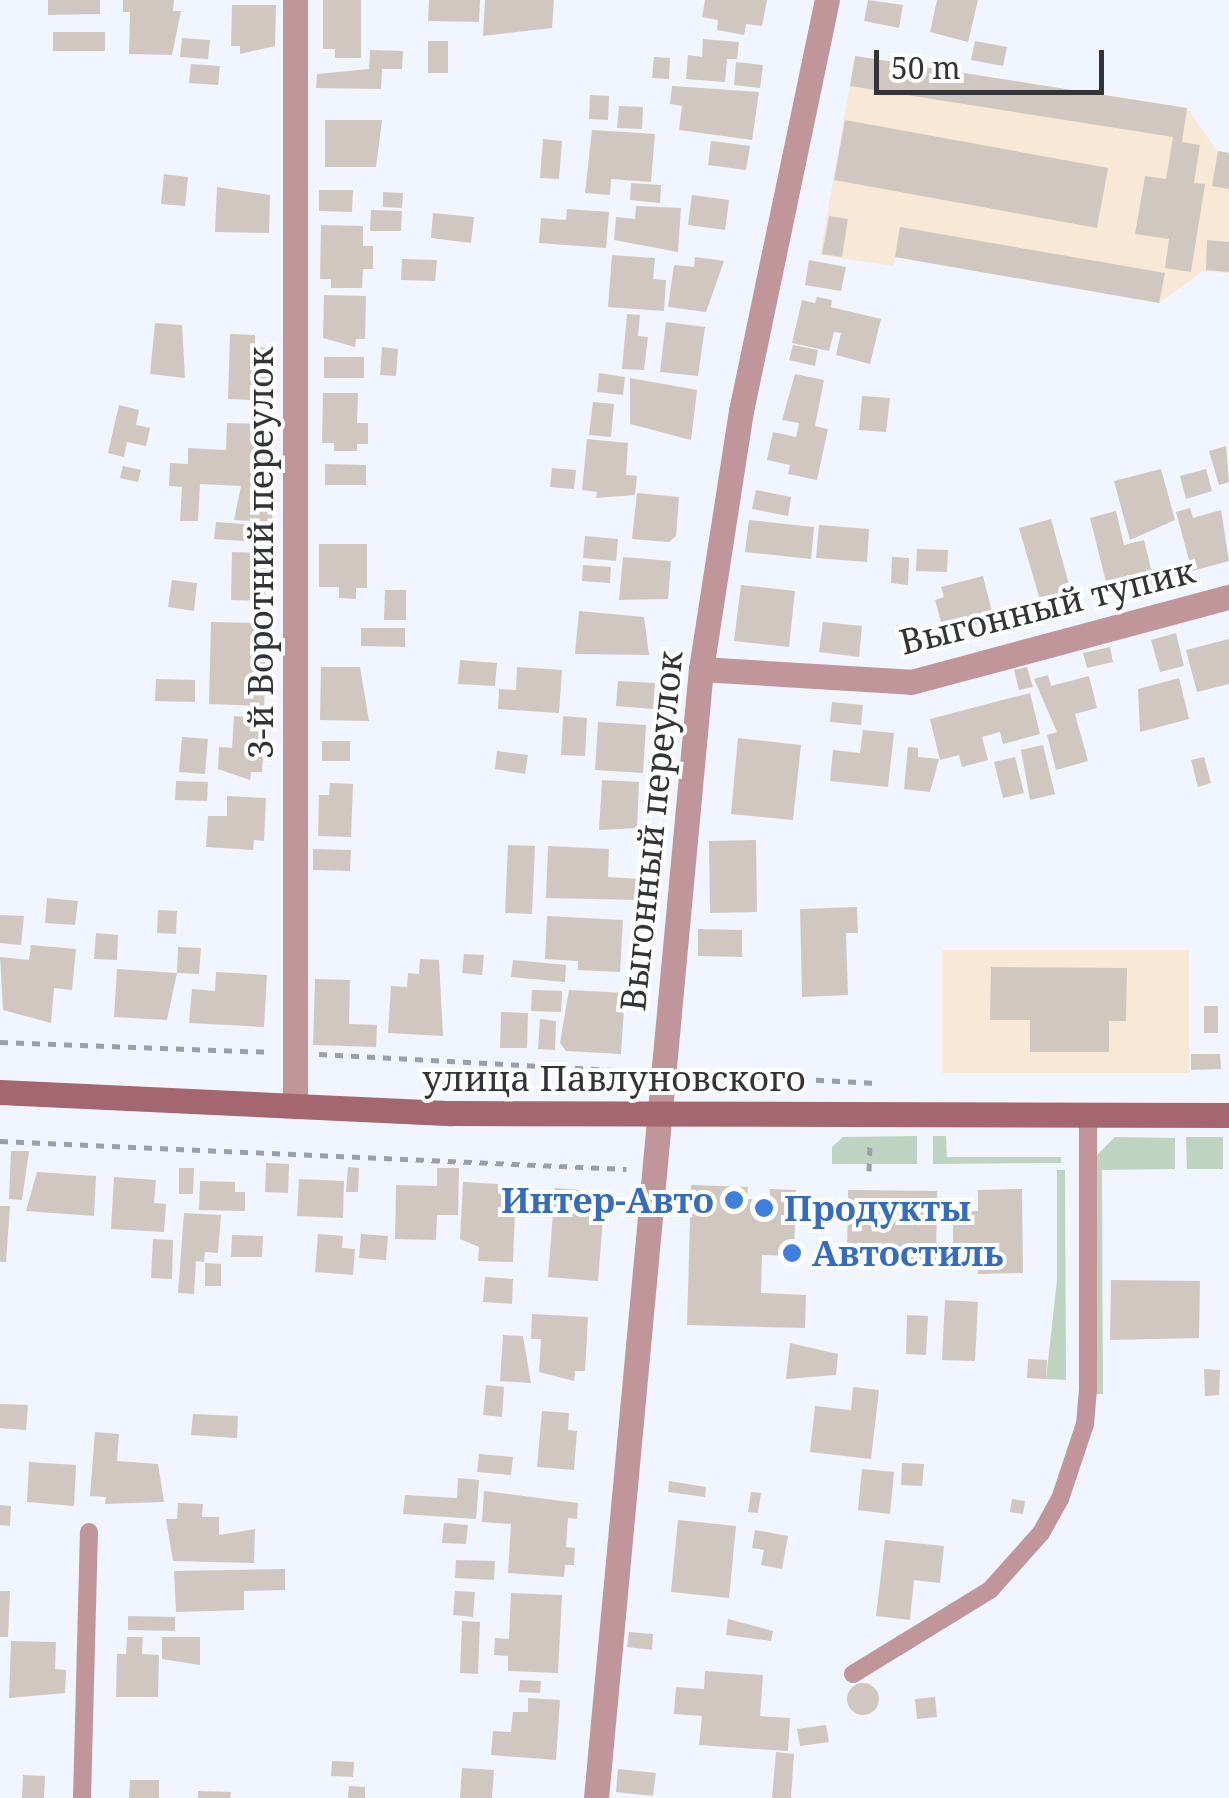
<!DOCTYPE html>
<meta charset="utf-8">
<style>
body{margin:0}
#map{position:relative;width:1229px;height:1798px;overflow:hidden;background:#f0f5ff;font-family:"Noto Serif",serif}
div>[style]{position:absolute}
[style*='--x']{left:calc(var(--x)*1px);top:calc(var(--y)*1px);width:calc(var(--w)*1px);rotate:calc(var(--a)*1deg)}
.industrial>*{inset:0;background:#f7e9d5}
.green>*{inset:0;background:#bfd4c0}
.building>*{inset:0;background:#d0c8c0}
.round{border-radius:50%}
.path>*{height:5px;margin-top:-2.5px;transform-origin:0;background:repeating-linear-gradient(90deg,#9c9fa6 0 8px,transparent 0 16px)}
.lane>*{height:18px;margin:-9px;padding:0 9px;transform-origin:9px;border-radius:9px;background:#c1969a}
.street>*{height:25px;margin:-12.5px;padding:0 12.5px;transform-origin:12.5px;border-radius:12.5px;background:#c1969a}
.secondary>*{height:25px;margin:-12.5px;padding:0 12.5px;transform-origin:12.5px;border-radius:12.5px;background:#a5676f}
.dots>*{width:28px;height:28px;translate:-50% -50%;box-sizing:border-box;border:5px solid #fff;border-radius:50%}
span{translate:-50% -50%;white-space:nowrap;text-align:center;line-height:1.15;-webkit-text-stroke:8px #fff;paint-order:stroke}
.street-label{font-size:35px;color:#323437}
.shop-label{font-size:35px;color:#366cbe;font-weight:700}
.right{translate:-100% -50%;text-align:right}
.left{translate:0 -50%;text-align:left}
.scale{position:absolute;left:874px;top:50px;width:230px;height:45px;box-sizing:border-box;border:5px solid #323437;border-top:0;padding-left:12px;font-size:30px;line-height:35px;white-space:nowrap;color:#323437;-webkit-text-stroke:8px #fff;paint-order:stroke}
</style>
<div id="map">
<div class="industrial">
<div style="clip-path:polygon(855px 56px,1187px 108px,1217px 151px,1229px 153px,1229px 273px,1203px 271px,1159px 303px,896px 257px,893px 266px,820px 255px)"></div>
<div style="clip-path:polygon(942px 950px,1189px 950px,1189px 1073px,942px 1073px)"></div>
</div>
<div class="green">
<div style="clip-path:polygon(917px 1136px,917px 1164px,832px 1164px,832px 1147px,843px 1137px)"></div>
<div style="clip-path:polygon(933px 1136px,946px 1136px,947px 1157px,1061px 1157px,1061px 1163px,933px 1164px)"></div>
<div style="clip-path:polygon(1115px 1137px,1175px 1138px,1175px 1169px,1102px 1170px,1103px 1394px,1095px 1394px,1094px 1158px)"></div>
<div style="clip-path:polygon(1186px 1137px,1223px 1137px,1223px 1169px,1187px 1169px)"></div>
<div style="clip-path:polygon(1057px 1170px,1065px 1170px,1066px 1380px,1046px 1379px,1057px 1280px)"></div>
</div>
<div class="building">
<div style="clip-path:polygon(48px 0,100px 0,100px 14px,48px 15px)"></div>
<div style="clip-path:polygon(123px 0,174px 0,173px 11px,181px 11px,172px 55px,129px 54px,130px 12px,123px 12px)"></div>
<div style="clip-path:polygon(323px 0,361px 0,361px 58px,335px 58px,335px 49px,323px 49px)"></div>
<div style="clip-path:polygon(429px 0,480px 0,479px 22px,428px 21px)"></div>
<div style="clip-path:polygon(485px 0,554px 0,552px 28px,483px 36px)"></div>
<div style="clip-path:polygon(705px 0,767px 0,762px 26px,746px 24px,744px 35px,717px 30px,718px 20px,702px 17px)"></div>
<div style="clip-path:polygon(868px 0,903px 5px,899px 28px,864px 21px)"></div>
<div style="clip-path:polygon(937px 0,978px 0,968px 42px,930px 32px)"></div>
<div style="clip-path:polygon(232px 5px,276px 5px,275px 46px,240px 54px,240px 46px,231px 46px)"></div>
<div style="clip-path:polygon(53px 32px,105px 32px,105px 51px,53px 51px)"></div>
<div style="clip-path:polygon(182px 38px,210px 40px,208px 59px,180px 57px)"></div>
<div style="clip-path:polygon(703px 39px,739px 42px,737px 59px,727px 59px,725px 82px,686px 79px,688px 55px,702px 57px)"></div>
<div style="clip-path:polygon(428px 41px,448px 41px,448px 73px,428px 73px)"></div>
<div style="clip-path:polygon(975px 41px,1007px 47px,1003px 66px,971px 60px)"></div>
<div style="clip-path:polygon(370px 50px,403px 51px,402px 69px,382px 69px,381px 89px,316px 88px,317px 74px,369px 69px)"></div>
<div style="clip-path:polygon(855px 56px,1187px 108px,1182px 142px,1200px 145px,1194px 183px,1205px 184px,1191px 272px,1165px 268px,1169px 239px,1135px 234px,1145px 176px,1166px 179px,1173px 137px,850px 86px)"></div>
<div style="clip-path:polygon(654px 57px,670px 58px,669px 79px,652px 78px)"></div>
<div style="clip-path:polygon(736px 62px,763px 65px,760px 88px,734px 85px)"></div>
<div style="clip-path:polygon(191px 64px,220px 66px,218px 85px,189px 83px)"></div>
<div style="clip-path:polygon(672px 86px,759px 92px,752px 140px,679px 130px,682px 106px,670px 104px)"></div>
<div style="clip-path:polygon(590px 95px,609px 96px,608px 120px,589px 119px)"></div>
<div style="clip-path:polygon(619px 106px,643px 107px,642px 129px,617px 128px)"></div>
<div style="clip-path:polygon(325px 120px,382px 120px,376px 167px,325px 167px)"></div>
<div style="clip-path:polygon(845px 120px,1108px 168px,1097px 228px,834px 180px)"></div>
<div style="clip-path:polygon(592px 130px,655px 134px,651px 182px,611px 179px,610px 195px,585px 193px)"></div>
<div style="clip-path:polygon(543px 139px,562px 141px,559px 179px,540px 178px)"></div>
<div style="clip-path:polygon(711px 141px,750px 146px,746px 170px,708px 165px)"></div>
<div style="clip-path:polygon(1218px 151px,1229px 153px,1229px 189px,1212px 186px)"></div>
<div style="clip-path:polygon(164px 174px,188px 177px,185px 206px,161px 204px)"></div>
<div style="clip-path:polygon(631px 183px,661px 185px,660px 203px,630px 200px)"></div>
<div style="clip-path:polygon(217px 187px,270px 195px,269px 233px,215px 232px)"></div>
<div style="clip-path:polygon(319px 190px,353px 190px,352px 212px,319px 211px)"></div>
<div style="clip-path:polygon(383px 192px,403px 193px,402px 208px,383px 207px)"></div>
<div style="clip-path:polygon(692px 195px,729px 200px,725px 230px,688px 225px)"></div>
<div style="clip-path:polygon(636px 206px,681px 208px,678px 252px,614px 240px,616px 217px,635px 219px)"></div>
<div style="clip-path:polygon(567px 209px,609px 212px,606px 248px,539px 243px,541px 218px,566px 220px)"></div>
<div style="clip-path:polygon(371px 210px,402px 211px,401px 231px,370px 231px)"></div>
<div style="clip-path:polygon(433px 213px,474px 217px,471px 243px,431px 238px)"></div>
<div style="clip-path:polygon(829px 216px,848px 219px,842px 257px,822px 254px)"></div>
<div style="clip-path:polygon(321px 225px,363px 226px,363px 246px,373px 246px,373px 269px,363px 269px,362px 288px,331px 288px,331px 279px,320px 279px)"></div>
<div style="clip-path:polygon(900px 227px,1165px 273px,1159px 303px,895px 257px)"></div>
<div style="clip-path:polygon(1207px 240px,1229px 242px,1229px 272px,1206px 270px)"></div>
<div style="clip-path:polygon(612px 255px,655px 258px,653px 279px,666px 280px,664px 311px,608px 307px)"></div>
<div style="clip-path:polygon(695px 257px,724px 261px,706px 312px,668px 307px,674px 265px,694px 267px)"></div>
<div style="clip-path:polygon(402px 259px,437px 260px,435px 281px,401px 280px)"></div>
<div style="clip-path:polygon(809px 260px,846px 267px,841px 291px,805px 285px)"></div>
<div style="clip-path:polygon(324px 295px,366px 296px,365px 339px,356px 339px,355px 347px,323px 338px)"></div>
<div style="clip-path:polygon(817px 297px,832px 300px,831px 307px,881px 319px,870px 364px,836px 355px,841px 333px,834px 332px,829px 351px,792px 343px,802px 300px,815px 303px)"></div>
<div style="clip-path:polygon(627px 314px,640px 315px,638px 336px,648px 337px,644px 370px,622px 369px)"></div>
<div style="clip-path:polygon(666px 322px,705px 327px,698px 376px,660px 372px)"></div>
<div style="clip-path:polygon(155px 323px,182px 325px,185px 378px,150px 374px)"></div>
<div style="clip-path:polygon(230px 334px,255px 335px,255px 347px,271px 348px,269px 401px,228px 399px)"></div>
<div style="clip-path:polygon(793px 345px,818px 350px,815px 366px,789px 360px)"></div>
<div style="clip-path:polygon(382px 347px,398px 349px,396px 376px,380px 375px)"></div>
<div style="clip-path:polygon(324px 357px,364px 357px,364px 378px,324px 378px)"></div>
<div style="clip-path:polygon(599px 373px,625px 377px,623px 395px,597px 392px)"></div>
<div style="clip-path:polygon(795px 374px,824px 380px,815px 426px,828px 429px,817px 480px,788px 474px,790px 465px,767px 460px,773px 432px,796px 437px,799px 423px,782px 420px)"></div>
<div style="clip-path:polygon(630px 378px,697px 390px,691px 440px,630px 424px)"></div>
<div style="clip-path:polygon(323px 393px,358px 393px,357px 423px,368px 423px,368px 444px,357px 444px,357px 451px,334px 451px,334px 443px,322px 443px)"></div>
<div style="clip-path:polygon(862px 396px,890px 398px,886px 432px,859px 430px)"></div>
<div style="clip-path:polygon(593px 402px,614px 404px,611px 437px,589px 435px)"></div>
<div style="clip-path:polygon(119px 405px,139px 410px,136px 425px,150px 428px,146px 446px,127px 442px,124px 457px,108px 453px)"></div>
<div style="clip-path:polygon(227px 423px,266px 424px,265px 461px,275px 462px,272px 522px,234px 520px,241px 486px,200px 484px,198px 521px,180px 521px,182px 487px,169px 486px,170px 463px,188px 464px,188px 448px,226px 450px)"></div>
<div style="clip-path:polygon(587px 439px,628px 443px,626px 475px,637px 476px,635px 495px,596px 498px,597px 492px,582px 490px)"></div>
<div style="clip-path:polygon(1226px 446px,1229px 482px,1219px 485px,1209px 451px)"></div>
<div style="clip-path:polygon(325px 464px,366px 465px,366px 485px,325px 485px)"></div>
<div style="clip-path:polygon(123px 466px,141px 470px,138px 482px,120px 478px)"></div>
<div style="clip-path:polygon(552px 468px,576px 470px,574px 489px,550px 487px)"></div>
<div style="clip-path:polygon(1161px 469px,1175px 520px,1130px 540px,1114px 481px)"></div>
<div style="clip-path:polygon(1206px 469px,1212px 491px,1186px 499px,1180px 476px)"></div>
<div style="clip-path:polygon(756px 490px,791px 497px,788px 516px,752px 509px)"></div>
<div style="clip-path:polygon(637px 493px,679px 497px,676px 536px,669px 542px,632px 539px)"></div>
<div style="clip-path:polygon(1190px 508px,1193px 518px,1221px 510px,1229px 561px,1192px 571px,1176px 512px)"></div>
<div style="clip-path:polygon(1116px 511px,1124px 545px,1144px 540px,1155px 585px,1136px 589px,1133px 580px,1107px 586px,1090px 518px)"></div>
<div style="clip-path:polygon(1051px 519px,1073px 599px,1042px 607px,1019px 528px)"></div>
<div style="clip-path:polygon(749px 520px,814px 527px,811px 559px,745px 552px)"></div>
<div style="clip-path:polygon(216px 522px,261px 525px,260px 542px,214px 539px)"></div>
<div style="clip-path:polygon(819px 525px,869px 529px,867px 562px,816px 558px)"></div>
<div style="clip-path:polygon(585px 536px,618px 539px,616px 561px,583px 558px)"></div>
<div style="clip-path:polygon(319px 544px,367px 544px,367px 588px,356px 588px,356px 599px,339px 598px,339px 587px,319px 587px)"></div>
<div style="clip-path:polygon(917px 549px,948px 550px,947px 572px,916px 571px)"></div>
<div style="clip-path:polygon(232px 552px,267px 553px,265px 601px,231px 600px)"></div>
<div style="clip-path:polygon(623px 557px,671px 561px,668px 599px,619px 600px)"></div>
<div style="clip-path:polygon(892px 557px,909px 558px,908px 585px,891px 583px)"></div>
<div style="clip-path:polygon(583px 565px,611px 567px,610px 583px,582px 581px)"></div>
<div style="clip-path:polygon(983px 576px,994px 620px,953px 631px,949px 620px,941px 622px,935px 600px,944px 597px,941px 587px)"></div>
<div style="clip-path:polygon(172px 580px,197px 583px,194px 611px,168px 607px)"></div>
<div style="clip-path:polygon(741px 585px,795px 591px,789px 647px,734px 641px)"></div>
<div style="clip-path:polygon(385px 590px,406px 590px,406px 620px,384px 620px)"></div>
<div style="clip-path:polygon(579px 611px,644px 617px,649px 655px,575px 654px)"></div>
<div style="clip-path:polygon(211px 622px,258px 623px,258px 645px,266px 645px,264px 706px,209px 704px)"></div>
<div style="clip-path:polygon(823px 622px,862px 626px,859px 657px,819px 652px)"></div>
<div style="clip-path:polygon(361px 628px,405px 628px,405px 647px,361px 646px)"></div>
<div style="clip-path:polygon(1176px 633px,1184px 666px,1160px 672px,1151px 640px)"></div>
<div style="clip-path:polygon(1229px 639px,1229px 684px,1197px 692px,1186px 650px)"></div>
<div style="clip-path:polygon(1110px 647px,1113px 662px,1087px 668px,1083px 653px)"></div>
<div style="clip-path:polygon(460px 660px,497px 663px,495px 686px,458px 684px)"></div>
<div style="clip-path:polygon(321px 667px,360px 667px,369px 721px,320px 720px)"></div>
<div style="clip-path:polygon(517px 667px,562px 670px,559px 713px,498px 709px,499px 689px,516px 690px)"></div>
<div style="clip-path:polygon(1027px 667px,1033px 687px,1019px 690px,1014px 670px)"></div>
<div style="clip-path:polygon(1048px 675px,1051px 686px,1089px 676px,1097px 708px,1075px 714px,1088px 761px,1056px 770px,1047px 735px,1057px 732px,1034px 679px)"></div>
<div style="clip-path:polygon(1179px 678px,1189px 719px,1140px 732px,1138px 689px)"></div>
<div style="clip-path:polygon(156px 679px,195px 680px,195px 702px,155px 701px)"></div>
<div style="clip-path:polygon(618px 681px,655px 683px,653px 709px,616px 706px)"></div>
<div style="clip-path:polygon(1030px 693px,1040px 734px,1003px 744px,1000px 732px,982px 737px,988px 760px,962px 767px,959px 755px,940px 760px,930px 719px)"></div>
<div style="clip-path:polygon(832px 702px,863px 705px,861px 725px,830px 722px)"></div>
<div style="clip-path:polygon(234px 716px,266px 718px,262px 772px,251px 772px,250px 780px,218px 769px,219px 747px,232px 748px)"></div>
<div style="clip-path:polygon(563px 716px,587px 718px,585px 756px,561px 755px)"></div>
<div style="clip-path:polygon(598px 722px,646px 725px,643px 773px,595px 770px)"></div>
<div style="clip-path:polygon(863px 730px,894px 733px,888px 787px,830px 781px,833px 750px,860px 753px)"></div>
<div style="clip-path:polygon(182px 737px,208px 739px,205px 774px,179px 772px)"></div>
<div style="clip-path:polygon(738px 738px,801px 745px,793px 820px,731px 814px)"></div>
<div style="clip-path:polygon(322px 741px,350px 741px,350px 761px,322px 761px)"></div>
<div style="clip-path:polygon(1043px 745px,1055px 794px,1030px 800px,1021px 750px)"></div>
<div style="clip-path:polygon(908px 747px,918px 748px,918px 757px,939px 759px,930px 792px,904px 789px)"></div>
<div style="clip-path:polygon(497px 751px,528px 755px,525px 774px,495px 769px)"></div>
<div style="clip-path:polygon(1015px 757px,1024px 793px,1003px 798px,994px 762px)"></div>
<div style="clip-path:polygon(1204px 757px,1211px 783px,1198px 787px,1191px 760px)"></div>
<div style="clip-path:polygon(602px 780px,639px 782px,637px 828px,599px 830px)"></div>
<div style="clip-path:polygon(176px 781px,208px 782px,207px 801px,175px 800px)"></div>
<div style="clip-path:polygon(330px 783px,353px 784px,351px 837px,318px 836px,319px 795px,329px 795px)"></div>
<div style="clip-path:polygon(227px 796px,266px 798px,264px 841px,254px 840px,253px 850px,206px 847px,208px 816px,227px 816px)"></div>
<div style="clip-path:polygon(756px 840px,757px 912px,710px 913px,709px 841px)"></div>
<div style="clip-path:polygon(508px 845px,535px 846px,532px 914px,505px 913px)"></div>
<div style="clip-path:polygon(548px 846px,609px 849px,608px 877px,639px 879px,638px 900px,546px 898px)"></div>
<div style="clip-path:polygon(313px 849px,351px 850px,350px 871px,313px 870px)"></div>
<div style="clip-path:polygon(47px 898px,78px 901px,75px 925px,45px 923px)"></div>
<div style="clip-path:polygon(857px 907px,858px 933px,846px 933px,848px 995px,802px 997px,800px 909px)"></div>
<div style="clip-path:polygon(158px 910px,177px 911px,176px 934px,157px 933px)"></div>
<div style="clip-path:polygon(0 915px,24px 916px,21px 945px,0 943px)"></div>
<div style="clip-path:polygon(547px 916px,623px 920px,620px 972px,578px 970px,578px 961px,545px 959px)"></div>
<div style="clip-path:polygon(698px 929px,742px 930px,742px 957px,698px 956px)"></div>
<div style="clip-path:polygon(96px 933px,118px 935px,117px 960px,94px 959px)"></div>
<div style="clip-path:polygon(31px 945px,76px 949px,72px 990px,54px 988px,51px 1023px,3px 1010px,0 957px,29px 960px)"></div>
<div style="clip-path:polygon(178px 947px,201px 948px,199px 974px,177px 973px)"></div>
<div style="clip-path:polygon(464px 954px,484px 955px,482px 975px,462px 973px)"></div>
<div style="clip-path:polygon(420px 959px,439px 960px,443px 1036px,388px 1033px,391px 986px,407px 987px,408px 973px,419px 974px)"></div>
<div style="clip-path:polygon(513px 960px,566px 965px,565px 982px,511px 977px)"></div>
<div style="clip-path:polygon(991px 967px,1127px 968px,1126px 1021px,1109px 1021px,1109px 1052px,1030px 1052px,1030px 1020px,990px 1020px)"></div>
<div style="clip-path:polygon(117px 969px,177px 973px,167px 1020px,114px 1017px)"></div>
<div style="clip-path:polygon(216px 972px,267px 975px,264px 1027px,189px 1023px,192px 989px,215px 991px)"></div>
<div style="clip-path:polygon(315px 979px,350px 980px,349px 1024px,377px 1025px,376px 1047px,313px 1045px)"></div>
<div style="clip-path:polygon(532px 990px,562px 991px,561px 1012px,531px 1011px)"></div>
<div style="clip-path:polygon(569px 990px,625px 993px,621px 1054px,566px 1051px,560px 1043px)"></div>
<div style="clip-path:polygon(1204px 1006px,1218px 1006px,1218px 1033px,1204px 1033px)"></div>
<div style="clip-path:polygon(501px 1012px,528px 1013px,527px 1048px,500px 1048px)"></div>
<div style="clip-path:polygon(540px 1019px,556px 1021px,555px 1050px,538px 1049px)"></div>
<div style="clip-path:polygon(1191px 1054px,1220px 1054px,1221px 1069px,1191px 1070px)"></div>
<div style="clip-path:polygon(11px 1151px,29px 1151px,22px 1200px,9px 1199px)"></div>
<div style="clip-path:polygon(266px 1163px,289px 1164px,288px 1193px,265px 1192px)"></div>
<div style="clip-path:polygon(348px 1167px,359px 1168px,358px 1192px,346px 1192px)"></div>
<div style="clip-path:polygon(179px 1168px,194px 1168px,193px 1194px,179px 1194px)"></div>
<div style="clip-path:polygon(437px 1168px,459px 1168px,458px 1215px,437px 1215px,436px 1240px,395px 1239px,396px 1185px,437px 1186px)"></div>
<div style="clip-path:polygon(37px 1172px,96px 1176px,94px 1216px,26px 1211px)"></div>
<div style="clip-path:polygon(114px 1177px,156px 1180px,154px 1203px,166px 1204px,164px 1232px,111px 1229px)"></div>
<div style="clip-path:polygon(299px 1179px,344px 1181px,343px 1218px,297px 1216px)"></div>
<div style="clip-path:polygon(200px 1181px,235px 1182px,235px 1192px,245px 1192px,245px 1211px,199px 1210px)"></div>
<div style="clip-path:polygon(463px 1182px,516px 1185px,513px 1262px,478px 1261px,479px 1247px,460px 1239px)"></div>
<div style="clip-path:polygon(691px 1185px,748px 1187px,747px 1199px,770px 1200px,770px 1189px,796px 1190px,794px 1256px,762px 1255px,761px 1293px,806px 1295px,805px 1328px,687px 1325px)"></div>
<div style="clip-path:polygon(555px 1188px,605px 1192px,598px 1281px,548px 1277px)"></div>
<div style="clip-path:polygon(1022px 1189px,1023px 1273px,978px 1274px,978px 1253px,953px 1253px,953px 1212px,978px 1211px,978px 1190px)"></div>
<div style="clip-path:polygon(848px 1190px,937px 1191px,936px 1261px,847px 1259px)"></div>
<div style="clip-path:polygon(0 1206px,10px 1206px,6px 1262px,0 1262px)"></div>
<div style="clip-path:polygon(184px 1213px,221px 1215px,218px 1253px,205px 1252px,204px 1262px,196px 1261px,194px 1294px,178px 1293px)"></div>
<div style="clip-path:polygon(318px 1234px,343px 1236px,342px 1248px,355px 1249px,353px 1275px,315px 1272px)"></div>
<div style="clip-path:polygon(361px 1234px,388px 1236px,386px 1260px,359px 1258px)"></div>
<div style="clip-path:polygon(232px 1235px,263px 1236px,262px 1257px,231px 1257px)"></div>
<div style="clip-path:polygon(153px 1239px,173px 1240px,172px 1279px,151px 1278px)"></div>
<div style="clip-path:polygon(205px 1263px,221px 1264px,221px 1286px,205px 1286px)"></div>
<div style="clip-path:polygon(485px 1277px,513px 1279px,512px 1304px,483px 1302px)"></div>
<div style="clip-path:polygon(1111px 1280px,1200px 1281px,1199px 1338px,1110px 1340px)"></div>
<div style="clip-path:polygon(945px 1300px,978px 1302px,975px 1361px,942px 1360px)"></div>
<div style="clip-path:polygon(532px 1314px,588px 1317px,585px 1371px,575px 1371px,574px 1381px,539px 1372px,541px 1339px,531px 1339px)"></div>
<div style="clip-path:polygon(907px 1315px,928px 1316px,926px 1355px,906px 1354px)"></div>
<div style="clip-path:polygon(503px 1335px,523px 1336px,531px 1383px,500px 1381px)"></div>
<div style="clip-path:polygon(790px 1343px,838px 1354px,836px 1375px,786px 1379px)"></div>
<div style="clip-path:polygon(1028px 1359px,1047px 1360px,1046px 1379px,1027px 1378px)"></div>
<div style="clip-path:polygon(1204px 1369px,1220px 1370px,1219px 1395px,1205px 1396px)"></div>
<div style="clip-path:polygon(486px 1385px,504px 1387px,502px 1417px,483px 1415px)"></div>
<div style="clip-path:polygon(853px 1387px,879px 1390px,871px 1459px,810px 1452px,815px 1406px,851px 1410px)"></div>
<div style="clip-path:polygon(0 1404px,28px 1405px,26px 1430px,0 1428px)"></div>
<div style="clip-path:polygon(542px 1411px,569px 1413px,568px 1430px,577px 1431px,574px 1470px,537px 1467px)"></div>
<div style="clip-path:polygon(193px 1414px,238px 1416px,237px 1438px,191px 1435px)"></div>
<div style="clip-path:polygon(95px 1432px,119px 1434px,117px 1461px,158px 1464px,164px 1502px,105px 1504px,106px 1497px,90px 1496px)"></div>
<div style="clip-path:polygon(479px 1454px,513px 1457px,511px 1475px,477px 1472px)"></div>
<div style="clip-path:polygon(29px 1462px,76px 1465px,74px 1506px,27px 1502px)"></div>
<div style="clip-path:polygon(902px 1463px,924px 1464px,922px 1486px,901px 1485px)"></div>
<div style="clip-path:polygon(862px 1469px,894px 1472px,890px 1514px,858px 1510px)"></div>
<div style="clip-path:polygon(458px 1478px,479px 1480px,476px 1519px,403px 1514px,405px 1495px,457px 1498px)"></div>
<div style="clip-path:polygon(669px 1481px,706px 1487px,705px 1497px,668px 1492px)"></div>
<div style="clip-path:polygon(484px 1491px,578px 1503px,577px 1519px,568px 1518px,566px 1547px,575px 1548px,574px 1565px,565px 1565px,564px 1577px,508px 1573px,511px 1524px,482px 1522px)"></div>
<div style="clip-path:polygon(751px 1492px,761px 1493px,758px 1513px,748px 1512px)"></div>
<div style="clip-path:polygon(1012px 1499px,1025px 1501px,1023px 1514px,1010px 1512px)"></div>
<div style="clip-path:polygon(178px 1503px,203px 1504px,202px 1517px,219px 1517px,219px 1535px,255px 1529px,254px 1563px,173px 1561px,166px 1519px,177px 1519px)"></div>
<div style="clip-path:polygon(0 1505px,11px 1506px,10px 1526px,0 1525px)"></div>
<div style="clip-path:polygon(678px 1520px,736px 1526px,729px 1598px,671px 1592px)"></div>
<div style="clip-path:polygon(444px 1523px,468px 1525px,466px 1544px,442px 1543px)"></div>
<div style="clip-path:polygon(755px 1530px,788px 1536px,782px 1569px,761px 1565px,764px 1550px,752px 1548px)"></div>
<div style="clip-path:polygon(885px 1540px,944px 1546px,940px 1583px,914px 1580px,910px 1620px,876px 1616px)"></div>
<div style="clip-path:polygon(456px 1560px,495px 1561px,494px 1580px,455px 1578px)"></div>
<div style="clip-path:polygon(285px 1569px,285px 1590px,244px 1591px,244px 1610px,176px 1612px,174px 1571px)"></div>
<div style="clip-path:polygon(0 1591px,10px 1591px,8px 1637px,0 1637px)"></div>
<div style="clip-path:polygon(455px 1591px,475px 1592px,473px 1617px,453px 1615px)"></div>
<div style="clip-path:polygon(511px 1593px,562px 1595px,558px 1673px,508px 1671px,508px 1656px,494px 1655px,495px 1638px,509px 1639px)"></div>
<div style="clip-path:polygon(128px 1616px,175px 1617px,175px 1631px,128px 1630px)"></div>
<div style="clip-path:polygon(728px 1619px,773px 1631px,771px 1641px,726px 1635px)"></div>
<div style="clip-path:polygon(462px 1621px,480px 1622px,478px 1674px,460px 1673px)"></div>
<div style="clip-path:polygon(629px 1632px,653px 1634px,652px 1650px,627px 1647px)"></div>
<div style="clip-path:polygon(127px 1637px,143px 1637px,142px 1654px,159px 1655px,158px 1697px,116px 1697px,117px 1654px,126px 1654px)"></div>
<div style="clip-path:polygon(162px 1637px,200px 1637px,200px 1665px,162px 1659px)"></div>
<div style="clip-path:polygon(11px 1641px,56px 1642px,55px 1669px,66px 1670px,65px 1693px,9px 1698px)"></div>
<div style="clip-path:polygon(705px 1671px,763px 1675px,760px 1716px,790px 1718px,788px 1751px,699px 1745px,702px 1716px,674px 1714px,676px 1687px,704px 1689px)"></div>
<div style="clip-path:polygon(520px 1680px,541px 1681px,540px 1693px,519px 1692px)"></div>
<div class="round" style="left:847px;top:1683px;width:32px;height:32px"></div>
<div style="clip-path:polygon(935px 1697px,937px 1717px,917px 1719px,915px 1699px)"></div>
<div style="clip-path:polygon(528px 1698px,560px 1700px,556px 1760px,491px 1755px,493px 1731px,511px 1732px,513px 1712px,528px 1712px)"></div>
<div style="clip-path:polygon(826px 1725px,829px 1742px,800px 1746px,797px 1729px)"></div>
<div style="clip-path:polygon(776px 1752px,794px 1754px,791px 1798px,772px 1798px)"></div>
<div style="clip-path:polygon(332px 1761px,354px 1762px,353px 1777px,331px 1776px)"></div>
<div style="clip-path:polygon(462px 1768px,494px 1770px,492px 1798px,460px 1798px)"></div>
<div style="clip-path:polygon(618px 1769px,656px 1773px,653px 1796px,616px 1792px)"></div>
<div style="clip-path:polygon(23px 1775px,45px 1776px,44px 1798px,22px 1798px)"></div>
<div style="clip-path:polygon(130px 1780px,159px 1780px,159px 1798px,129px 1798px)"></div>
<div style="clip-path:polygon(349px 1786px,365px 1787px,365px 1798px,348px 1798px)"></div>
<div style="clip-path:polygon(198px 1791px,231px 1792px,230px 1798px,198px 1798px)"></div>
</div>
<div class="path">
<div style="--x:0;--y:1042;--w:268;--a:2.1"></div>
<div style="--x:319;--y:1054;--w:319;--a:3.1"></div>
<div style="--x:688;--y:1073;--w:189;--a:3"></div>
<div style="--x:0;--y:1141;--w:627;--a:2.56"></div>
<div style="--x:869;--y:1171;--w:29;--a:-88"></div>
</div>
<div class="lane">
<div style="--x:853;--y:1674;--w:161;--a:-31.5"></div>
<div style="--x:990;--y:1590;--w:76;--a:-48.2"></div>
<div style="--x:1041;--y:1533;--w:39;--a:-61"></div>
<div style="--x:1060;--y:1499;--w:79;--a:-71.6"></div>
<div style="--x:1085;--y:1424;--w:36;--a:-85"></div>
<div style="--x:1088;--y:1388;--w:273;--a:-90"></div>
<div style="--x:82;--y:1798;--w:266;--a:-88.5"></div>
</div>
<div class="street">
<div style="--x:701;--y:669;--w:210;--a:3.5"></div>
<div style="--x:911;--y:682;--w:329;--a:-15"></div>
<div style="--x:295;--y:1106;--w:1106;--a:-90"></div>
<div style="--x:596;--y:1798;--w:1134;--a:-84.69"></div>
<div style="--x:701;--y:669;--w:261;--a:-81.2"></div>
<div style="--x:741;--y:411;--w:420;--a:-78.2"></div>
</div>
<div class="secondary">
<div style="--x:0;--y:1092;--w:452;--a:2.7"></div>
<div style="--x:452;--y:1113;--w:777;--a:0.15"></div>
</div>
<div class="dots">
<div style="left:734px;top:1200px;background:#3f7fe0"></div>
<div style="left:764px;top:1208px;background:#3f7fe0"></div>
<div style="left:792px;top:1253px;background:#3f7fe0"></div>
</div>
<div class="street-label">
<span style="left:260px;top:553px;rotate:-90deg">3-й Воротний переулок</span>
<span style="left:1047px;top:606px;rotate:-14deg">Выгонный тупик</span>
<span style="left:651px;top:831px;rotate:-84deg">Выгонный переулок</span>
<span style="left:614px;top:1078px">улица Павлуновского</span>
</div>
<div class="shop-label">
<span class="right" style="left:714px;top:1200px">Интер-Авто</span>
<span class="left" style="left:784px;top:1208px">Продукты</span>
<span class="left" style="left:812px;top:1253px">Автостиль</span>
</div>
<div class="scale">50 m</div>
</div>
